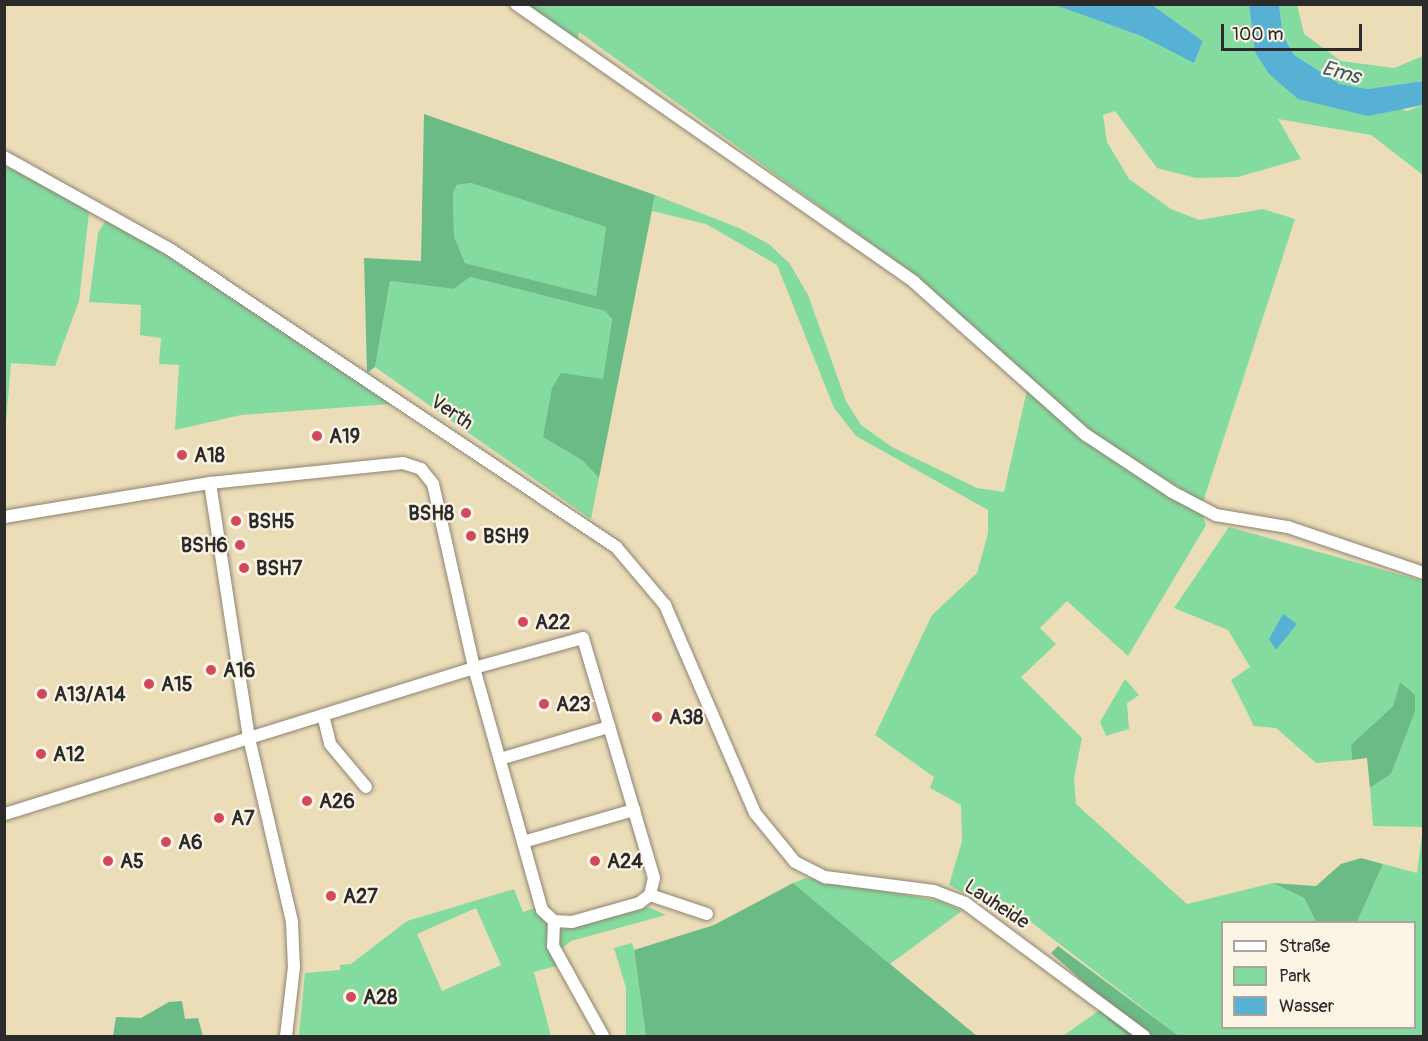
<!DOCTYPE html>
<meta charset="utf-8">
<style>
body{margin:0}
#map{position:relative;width:1428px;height:1041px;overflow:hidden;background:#ecddb9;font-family:Pangolin,sans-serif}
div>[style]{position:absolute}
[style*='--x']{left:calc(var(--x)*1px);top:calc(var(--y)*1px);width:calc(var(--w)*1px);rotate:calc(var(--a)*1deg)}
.green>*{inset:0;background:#84db9f}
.forest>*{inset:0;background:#6bbb86}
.water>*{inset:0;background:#56b1d4}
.roads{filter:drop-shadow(0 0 2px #8c8472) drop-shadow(0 0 2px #8c8472)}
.minor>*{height:12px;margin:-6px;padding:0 6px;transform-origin:6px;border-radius:6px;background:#fff}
.dots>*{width:16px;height:16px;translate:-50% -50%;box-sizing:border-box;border:3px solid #fcf5e5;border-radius:50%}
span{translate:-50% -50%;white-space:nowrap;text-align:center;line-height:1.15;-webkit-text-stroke:4.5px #fcf5e5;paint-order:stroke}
.street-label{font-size:20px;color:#2b2b2b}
.poi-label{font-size:20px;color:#2b2b2b;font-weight:700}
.left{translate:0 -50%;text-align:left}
.right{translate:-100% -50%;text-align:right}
.water-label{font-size:21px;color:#3a5a66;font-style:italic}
.frame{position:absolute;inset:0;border:6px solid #2b2b2b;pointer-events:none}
.legend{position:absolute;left:1221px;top:921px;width:195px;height:108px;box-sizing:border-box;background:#fcf5e5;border:2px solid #a8a49b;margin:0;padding:8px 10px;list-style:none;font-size:18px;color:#2b2b2b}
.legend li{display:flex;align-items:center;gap:12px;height:30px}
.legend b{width:30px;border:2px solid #a8a49b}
.scale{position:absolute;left:1221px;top:24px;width:141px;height:27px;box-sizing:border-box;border:3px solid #2b2b2b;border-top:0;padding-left:8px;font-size:18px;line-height:21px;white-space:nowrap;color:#2b2b2b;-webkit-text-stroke:4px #fcf5e5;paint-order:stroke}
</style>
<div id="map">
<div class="green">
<div style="clip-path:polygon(523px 5px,1055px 5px,1141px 36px,1194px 63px,1203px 41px,1152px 5px,1249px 5px,1255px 52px,1407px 111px,1423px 105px,1423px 175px,1371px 135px,1278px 119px,1301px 159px,1238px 177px,1196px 178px,1157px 168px,1115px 111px,1103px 115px,1107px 142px,1129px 179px,1171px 209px,1199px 220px,1263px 209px,1295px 219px,1203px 502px,1088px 432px,908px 270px,579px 32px,576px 44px)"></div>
<div style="clip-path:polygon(1279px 5px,1297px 5px,1304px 34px,1341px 61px,1394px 68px,1423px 56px,1423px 81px,1368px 89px,1340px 84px,1294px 55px,1283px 36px)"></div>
<div style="clip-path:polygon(4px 165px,81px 203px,89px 213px,79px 301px,55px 366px,11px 363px,5px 434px)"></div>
<div style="clip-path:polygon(471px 183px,606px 227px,596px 296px,465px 263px,454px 236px,453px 193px,457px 185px)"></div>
<div style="clip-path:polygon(655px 195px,739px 228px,769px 244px,790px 264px,808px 295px,846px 401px,861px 425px,892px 447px,977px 488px,1004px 492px,1027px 390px,1202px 514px,1206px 525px,1128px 656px,1067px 601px,1040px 628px,1056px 644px,1021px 677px,1082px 738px,1074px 778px,1076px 804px,1187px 904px,1273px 883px,1304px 898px,1316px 922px,1222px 922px,1222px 1028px,1414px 1028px,1414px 922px,1357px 922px,1383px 864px,1417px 873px,1423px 827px,1373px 826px,1370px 788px,1391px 774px,1415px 712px,1415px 695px,1400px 683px,1393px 706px,1351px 745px,1352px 760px,1316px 763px,1276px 728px,1254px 726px,1231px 680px,1250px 667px,1228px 630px,1174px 608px,1229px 527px,1423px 581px,1423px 1036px,1179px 1036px,1005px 902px,973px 898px,949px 885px,962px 841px,961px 805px,930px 788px,934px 777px,875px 735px,932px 615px,977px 573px,988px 533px,988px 510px,856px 436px,834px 408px,777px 265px,706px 224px,652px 211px)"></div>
<div style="clip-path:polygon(107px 218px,251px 309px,390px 404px,241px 415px,175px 430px,179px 365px,159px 364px,161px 338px,140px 335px,141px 305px,89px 302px,98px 233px)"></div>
<div style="clip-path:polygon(470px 277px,605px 311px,612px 318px,603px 380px,543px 437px,583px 461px,599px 478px,591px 519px,375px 367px,390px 281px,454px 289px)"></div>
<div style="clip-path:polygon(1125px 679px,1139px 695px,1127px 703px,1129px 729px,1106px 736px,1100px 722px)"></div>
<div style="clip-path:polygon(806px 878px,940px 901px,962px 911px,890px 964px,793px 883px)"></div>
<div style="clip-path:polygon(evenodd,514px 889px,523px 912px,535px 908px,557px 931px,648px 907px,666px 915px,571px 941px,562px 948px,567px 963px,534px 972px,551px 1036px,299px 1036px,305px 973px,340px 970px,340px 965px,351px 964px,407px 921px,514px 889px,476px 908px,501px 965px,442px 991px,417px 934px,476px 908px)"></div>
<div style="clip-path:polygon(632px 943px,634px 950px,646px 1036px,626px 1036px,626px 988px,614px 948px)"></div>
<div style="clip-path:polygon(1098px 1011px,1128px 1036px,1063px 1036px)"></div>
</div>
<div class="forest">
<div style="clip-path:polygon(evenodd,424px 114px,655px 195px,599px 478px,583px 461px,543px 437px,552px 388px,561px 373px,603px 379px,612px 319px,605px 311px,470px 277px,454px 289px,390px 281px,375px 367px,367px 373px,364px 258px,421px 261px,424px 114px,471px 183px,606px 227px,596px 296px,465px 263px,454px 236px,453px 193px,457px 185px,471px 183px)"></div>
<div style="clip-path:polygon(1400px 682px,1415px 695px,1415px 712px,1391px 774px,1370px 788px,1367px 758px,1352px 760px,1351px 745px,1393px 706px)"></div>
<div style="clip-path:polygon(1361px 858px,1383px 864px,1357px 922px,1316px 922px,1304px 898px,1273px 883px,1316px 886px,1341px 864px)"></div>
<div style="clip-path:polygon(793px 883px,890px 964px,977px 1036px,646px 1036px,634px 950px,714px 925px)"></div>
<div style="clip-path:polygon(1058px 946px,1179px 1036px,1128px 1036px,1098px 1011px,1103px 999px,1051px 953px)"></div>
<div style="clip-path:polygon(182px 1001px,185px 1019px,198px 1018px,203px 1036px,113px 1036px,116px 1017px,141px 1018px,169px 1002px)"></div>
</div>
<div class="water">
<div style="clip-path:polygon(1055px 5px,1152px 5px,1203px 41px,1194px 63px,1141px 36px)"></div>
<div style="clip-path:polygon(1249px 5px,1279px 5px,1283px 36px,1294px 55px,1340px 84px,1368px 89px,1423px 81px,1423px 105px,1368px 116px,1298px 99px,1269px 74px,1255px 52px)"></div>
<div style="clip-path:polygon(1283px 614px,1297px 624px,1276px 650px,1269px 639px)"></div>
</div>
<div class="roads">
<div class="minor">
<div style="--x:516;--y:4;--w:485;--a:34.9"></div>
<div style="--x:914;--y:282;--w:230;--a:41.7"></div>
<div style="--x:1086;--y:435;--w:103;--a:33.5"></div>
<div style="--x:1172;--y:492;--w:50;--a:27.6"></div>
<div style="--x:1216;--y:515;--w:73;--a:9.5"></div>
<div style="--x:1288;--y:527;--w:144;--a:18.7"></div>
<div style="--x:4;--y:157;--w:191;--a:29.1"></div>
<div style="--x:171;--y:250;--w:535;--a:33.72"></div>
<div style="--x:616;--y:547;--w:76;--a:49.8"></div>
<div style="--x:665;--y:605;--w:227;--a:66.6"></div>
<div style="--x:755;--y:813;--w:63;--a:50.8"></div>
<div style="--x:795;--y:862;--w:34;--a:27"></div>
<div style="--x:825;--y:877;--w:110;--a:7.3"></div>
<div style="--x:934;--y:891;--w:33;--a:21"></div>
<div style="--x:965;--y:903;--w:223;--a:36.6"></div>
<div style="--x:210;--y:483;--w:258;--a:81.3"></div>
<div style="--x:249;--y:738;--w:189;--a:76.8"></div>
<div style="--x:292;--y:922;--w:45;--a:87.5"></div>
<div style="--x:294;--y:967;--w:69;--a:96.6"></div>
<div style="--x:4;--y:517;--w:209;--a:-9.4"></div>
<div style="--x:210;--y:483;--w:194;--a:-5.9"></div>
<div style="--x:403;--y:463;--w:19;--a:18"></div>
<div style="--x:421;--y:469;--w:19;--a:51"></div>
<div style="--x:433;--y:484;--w:189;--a:77.4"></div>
<div style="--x:474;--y:668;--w:251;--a:74.3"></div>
<div style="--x:542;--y:910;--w:16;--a:43"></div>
<div style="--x:554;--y:921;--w:18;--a:3"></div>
<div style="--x:572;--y:922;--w:70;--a:-15.8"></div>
<div style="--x:639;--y:903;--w:14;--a:-36"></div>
<div style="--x:650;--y:895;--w:17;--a:-77"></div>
<div style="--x:654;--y:878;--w:250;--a:-106.5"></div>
<div style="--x:583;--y:638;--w:113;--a:164.6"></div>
<div style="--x:474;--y:668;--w:492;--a:162.7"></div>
<div style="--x:323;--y:715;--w:30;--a:76"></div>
<div style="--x:330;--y:744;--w:56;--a:50.1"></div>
<div style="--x:500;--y:759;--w:114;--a:-16.4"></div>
<div style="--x:523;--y:842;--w:116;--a:-16.1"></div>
<div style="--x:650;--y:895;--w:60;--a:18.4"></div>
<div style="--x:554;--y:921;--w:25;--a:92"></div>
<div style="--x:553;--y:946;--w:103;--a:60.9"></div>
</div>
</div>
<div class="dots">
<div style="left:317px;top:436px;background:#d1495b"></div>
<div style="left:182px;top:455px;background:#d1495b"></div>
<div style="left:466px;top:513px;background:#d1495b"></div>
<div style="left:236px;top:521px;background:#d1495b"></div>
<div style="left:471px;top:536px;background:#d1495b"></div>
<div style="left:240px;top:545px;background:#d1495b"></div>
<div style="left:244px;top:568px;background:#d1495b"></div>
<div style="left:523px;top:622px;background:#d1495b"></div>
<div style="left:211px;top:670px;background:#d1495b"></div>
<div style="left:149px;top:684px;background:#d1495b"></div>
<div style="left:42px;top:694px;background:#d1495b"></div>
<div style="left:544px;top:704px;background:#d1495b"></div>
<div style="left:657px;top:717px;background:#d1495b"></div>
<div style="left:41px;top:754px;background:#d1495b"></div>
<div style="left:307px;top:801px;background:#d1495b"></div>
<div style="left:219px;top:818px;background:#d1495b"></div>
<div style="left:166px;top:842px;background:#d1495b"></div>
<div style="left:108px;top:861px;background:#d1495b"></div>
<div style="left:595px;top:861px;background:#d1495b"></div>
<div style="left:331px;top:896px;background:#d1495b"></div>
<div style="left:351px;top:997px;background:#d1495b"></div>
</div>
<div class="street-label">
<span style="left:452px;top:412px;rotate:34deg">Verth</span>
<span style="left:997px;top:904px;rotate:33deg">Lauheide</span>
</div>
<div class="poi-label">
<span class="left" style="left:329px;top:436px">A19</span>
<span class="left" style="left:194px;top:455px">A18</span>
<span class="right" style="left:454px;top:513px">BSH8</span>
<span class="left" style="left:248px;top:521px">BSH5</span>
<span class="left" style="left:483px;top:536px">BSH9</span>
<span class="right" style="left:228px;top:545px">BSH6</span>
<span class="left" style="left:256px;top:568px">BSH7</span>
<span class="left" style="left:535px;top:622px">A22</span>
<span class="left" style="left:223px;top:670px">A16</span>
<span class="left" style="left:161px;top:684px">A15</span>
<span class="left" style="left:54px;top:694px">A13/A14</span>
<span class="left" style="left:556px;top:704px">A23</span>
<span class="left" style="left:669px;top:717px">A38</span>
<span class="left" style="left:53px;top:754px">A12</span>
<span class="left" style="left:319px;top:801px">A26</span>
<span class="left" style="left:231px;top:818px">A7</span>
<span class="left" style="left:178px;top:842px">A6</span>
<span class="left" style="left:120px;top:861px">A5</span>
<span class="left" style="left:607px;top:861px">A24</span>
<span class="left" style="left:343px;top:896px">A27</span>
<span class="left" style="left:363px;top:997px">A28</span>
</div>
<div class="water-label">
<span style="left:1341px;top:73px;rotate:15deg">Ems</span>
</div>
<div class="frame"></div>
<ul class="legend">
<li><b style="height:8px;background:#fff"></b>Straße</li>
<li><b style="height:16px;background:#84db9f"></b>Park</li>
<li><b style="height:16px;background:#56b1d4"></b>Wasser</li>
</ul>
<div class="scale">100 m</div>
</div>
